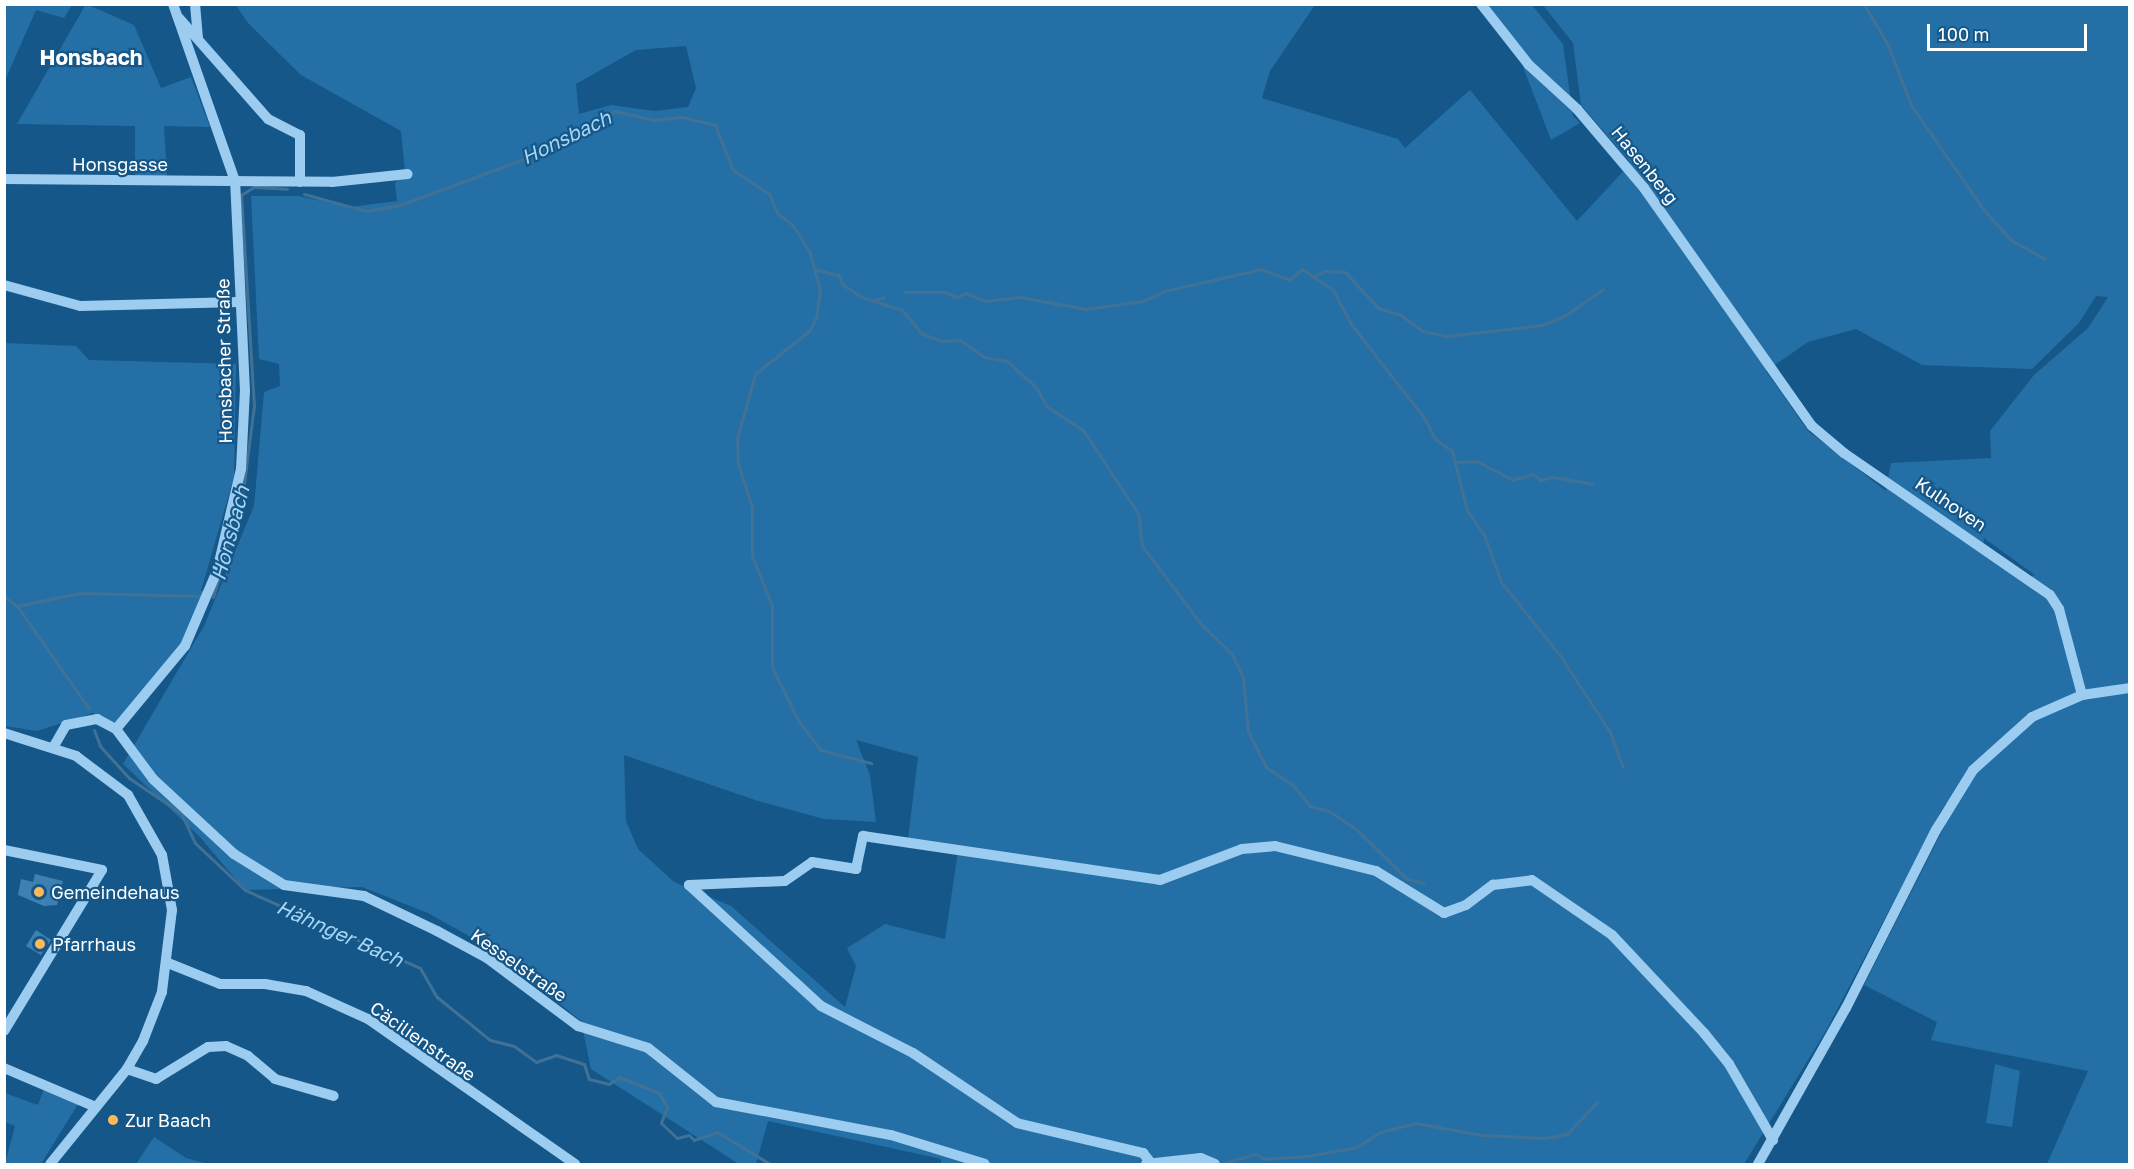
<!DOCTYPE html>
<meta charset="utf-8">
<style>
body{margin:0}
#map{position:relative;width:2134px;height:1169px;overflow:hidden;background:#155788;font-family:"Golos Text",sans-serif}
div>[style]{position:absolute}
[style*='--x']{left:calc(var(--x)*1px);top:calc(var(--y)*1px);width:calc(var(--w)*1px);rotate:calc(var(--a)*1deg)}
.green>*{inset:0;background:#2470a6}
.stream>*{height:3px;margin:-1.5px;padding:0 1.5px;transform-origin:1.5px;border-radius:1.5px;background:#417296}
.building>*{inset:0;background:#3d81b2}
.minor>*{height:10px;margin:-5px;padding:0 5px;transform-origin:5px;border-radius:5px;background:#9cccef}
.dots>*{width:16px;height:16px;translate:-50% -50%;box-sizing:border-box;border:3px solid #155788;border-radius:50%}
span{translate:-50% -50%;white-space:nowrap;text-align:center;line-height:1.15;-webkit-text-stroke:4.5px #155788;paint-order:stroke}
.street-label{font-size:18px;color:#fff}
.poi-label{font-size:18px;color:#fff}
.left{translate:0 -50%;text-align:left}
.water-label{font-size:20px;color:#a7d6f6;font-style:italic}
.quarter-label{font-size:21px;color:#fff;font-weight:700}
.frame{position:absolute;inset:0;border:6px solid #fff;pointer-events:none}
.scale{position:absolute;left:1927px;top:24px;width:160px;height:27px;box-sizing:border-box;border:3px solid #fff;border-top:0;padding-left:8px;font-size:18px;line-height:21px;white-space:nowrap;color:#fff;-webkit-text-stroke:4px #155788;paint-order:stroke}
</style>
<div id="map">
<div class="green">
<div style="clip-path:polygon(5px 4px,72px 5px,64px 18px,36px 10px,5px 80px)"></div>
<div style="clip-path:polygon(86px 4px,134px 25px,161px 88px,191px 77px,210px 127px,164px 126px,167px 176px,135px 176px,135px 126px,17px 124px)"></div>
<div style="clip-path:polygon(evenodd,236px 5px,1315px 5px,1270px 71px,1262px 98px,1398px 139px,1405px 148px,1470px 90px,1577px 221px,1631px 163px,1581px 105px,1573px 43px,1543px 5px,2129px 5px,2129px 1164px,2047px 1164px,2088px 1071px,1931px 1040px,1937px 1022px,1864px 985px,1972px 772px,1942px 809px,1827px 1029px,1744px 1164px,941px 1164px,941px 1159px,768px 1121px,756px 1164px,739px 1164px,591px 1069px,581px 1021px,494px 950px,428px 913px,362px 887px,245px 890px,199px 836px,123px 764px,204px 626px,254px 506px,264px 392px,280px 386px,279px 364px,259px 359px,251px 196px,298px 196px,350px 207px,397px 201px,395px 183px,405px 171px,401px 131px,301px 75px,248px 23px,236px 5px,686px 46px,696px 88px,688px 107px,654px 111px,611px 105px,579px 114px,576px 84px,636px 50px,686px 46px,236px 5px,2096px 296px,2108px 297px,2088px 328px,2034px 375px,1990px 431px,1991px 458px,1891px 463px,1886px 491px,1808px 431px,1766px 371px,1808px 342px,1856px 329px,1922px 365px,2032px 369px,2079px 323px,2096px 296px,236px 5px,1984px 538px,2035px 575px,2023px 579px,1983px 551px,1984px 538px,236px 5px,856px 740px,918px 757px,908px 839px,958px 851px,945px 939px,885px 924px,847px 948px,856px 966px,845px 1007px,731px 906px,674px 882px,638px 849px,626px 821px,624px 755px,755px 800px,824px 819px,876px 822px,870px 775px,856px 740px)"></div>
<div style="clip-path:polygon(1488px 5px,1532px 5px,1563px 44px,1573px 116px,1580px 123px,1551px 140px,1517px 51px)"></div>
<div style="clip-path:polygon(5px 343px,76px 346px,89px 360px,236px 364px,234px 477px,201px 591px,209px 591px,183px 644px,116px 723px,93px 713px,37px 731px,5px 726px)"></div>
<div style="clip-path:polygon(1995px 1064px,2020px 1071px,2012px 1127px,1986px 1123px)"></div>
<div style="clip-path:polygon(44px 1089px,78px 1104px,41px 1164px,5px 1164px,15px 1126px,5px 1122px,5px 1093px,38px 1105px)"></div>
<div style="clip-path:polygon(154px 1137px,186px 1158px,208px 1164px,136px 1164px)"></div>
</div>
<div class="stream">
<div style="--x:1864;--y:4;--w:48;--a:59.7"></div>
<div style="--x:1888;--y:45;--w:64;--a:69"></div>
<div style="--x:1911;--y:105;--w:126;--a:55.3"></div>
<div style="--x:1983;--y:209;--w:42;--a:47.9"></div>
<div style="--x:2011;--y:240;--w:38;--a:29"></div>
<div style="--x:304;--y:194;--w:64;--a:15.3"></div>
<div style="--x:366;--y:211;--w:35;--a:-10"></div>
<div style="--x:400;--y:205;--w:155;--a:-20.4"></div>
<div style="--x:545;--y:151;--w:81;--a:-29.7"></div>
<div style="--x:615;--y:111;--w:39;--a:13"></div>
<div style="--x:653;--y:120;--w:30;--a:-6"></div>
<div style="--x:683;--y:117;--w:33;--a:14"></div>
<div style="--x:715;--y:125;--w:48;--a:68.2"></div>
<div style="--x:733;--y:170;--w:43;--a:33.7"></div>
<div style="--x:769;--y:194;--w:22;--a:66"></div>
<div style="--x:778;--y:214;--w:17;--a:36"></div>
<div style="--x:792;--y:224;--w:34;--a:58"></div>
<div style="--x:810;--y:253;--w:38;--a:75"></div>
<div style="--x:820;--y:290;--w:28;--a:98"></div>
<div style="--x:816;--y:318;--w:15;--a:118"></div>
<div style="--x:809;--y:331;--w:69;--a:141.5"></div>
<div style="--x:755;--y:374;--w:67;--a:105.5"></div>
<div style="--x:737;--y:439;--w:25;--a:88"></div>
<div style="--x:738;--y:464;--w:45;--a:72"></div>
<div style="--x:752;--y:507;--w:49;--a:90"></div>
<div style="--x:752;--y:556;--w:54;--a:68.2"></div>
<div style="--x:772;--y:606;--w:61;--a:90"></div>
<div style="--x:772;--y:667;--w:59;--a:63.9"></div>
<div style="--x:798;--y:720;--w:38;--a:53"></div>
<div style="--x:821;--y:750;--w:52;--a:14.6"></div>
<div style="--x:817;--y:270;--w:23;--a:13"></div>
<div style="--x:839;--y:275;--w:9;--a:72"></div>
<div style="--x:842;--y:284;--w:23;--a:34"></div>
<div style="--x:861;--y:297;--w:43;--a:17.6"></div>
<div style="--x:902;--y:310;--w:30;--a:50"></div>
<div style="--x:921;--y:333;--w:22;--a:22"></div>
<div style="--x:941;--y:341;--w:19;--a:-3"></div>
<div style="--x:960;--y:340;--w:29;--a:35"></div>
<div style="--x:984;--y:357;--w:23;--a:10"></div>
<div style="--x:1007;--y:361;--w:39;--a:42"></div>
<div style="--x:1036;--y:387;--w:21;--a:62"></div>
<div style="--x:1046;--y:406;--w:44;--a:33"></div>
<div style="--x:1083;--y:430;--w:100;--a:56.5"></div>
<div style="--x:1138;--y:513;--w:33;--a:83"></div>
<div style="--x:1142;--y:546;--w:98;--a:52.9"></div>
<div style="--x:1201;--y:624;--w:43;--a:44.1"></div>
<div style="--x:1232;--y:654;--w:26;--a:65"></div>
<div style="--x:1243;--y:678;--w:53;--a:84.6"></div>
<div style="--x:1248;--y:731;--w:40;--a:63.4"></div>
<div style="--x:1266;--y:767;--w:34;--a:34"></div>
<div style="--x:1294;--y:786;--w:26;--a:51"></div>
<div style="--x:1310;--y:806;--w:20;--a:15"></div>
<div style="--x:1329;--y:811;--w:34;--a:34"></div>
<div style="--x:1357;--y:830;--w:70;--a:44.4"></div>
<div style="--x:1407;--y:879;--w:17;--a:13"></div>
<div style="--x:1313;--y:277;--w:13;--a:-27"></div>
<div style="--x:1325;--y:271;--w:20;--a:3"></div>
<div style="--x:1345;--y:272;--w:49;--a:47.5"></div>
<div style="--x:1378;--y:308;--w:24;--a:17"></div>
<div style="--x:1401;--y:315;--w:26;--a:37"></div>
<div style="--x:1422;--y:331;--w:25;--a:11"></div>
<div style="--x:1447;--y:336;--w:96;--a:-6.6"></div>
<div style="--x:1542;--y:325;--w:26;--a:-23"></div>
<div style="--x:1566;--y:315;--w:45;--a:-35.1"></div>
<div style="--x:904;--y:292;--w:40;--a:0"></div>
<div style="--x:944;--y:292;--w:14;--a:21"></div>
<div style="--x:957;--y:297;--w:9;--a:-27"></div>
<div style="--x:965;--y:293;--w:22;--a:21"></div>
<div style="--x:986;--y:301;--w:34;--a:-7"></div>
<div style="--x:1020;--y:297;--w:67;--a:10.3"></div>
<div style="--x:1086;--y:309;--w:57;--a:-8.1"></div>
<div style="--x:1142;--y:301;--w:25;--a:-23"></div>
<div style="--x:1165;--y:291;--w:98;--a:-12.9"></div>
<div style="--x:1261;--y:269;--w:30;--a:21"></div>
<div style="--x:1289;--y:280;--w:17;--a:-40"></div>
<div style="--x:1302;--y:269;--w:37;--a:34"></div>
<div style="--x:1333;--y:290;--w:38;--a:62"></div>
<div style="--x:1351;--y:324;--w:120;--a:52.1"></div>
<div style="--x:1425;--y:419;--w:22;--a:63"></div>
<div style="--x:1435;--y:439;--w:21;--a:35"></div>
<div style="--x:1452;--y:451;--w:61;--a:75.7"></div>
<div style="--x:1467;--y:510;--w:32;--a:56"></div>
<div style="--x:1485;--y:537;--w:48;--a:70.4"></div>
<div style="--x:1501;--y:582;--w:96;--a:51.3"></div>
<div style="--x:1561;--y:657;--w:90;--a:56.8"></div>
<div style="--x:1610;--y:732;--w:37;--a:70"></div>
<div style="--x:875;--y:300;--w:9;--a:-18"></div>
<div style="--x:1454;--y:462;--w:23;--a:-2"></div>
<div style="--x:1477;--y:461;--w:40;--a:28"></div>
<div style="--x:1512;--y:480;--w:22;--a:-16"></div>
<div style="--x:1533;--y:474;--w:9;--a:41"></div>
<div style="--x:1540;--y:480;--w:13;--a:-13"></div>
<div style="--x:1553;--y:477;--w:41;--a:9.9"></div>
<div style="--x:4;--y:596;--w:16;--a:38"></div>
<div style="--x:17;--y:606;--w:64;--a:-11.7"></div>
<div style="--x:80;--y:593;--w:123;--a:1.4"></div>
<div style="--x:213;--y:597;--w:94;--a:-72.7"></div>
<div style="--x:241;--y:507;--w:102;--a:-82.7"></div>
<div style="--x:254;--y:406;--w:211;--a:-93.5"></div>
<div style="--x:241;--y:195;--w:15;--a:-32"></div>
<div style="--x:254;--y:187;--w:33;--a:3"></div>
<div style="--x:17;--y:606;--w:126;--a:55"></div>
<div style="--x:94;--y:730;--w:17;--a:69"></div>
<div style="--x:100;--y:746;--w:43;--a:47.8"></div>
<div style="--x:129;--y:778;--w:63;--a:33.9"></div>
<div style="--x:181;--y:813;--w:33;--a:65"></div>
<div style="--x:195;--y:843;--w:69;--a:43.2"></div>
<div style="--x:245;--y:890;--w:192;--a:24"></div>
<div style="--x:420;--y:968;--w:34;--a:60"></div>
<div style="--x:437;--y:997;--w:68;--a:39.1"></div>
<div style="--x:490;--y:1040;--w:25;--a:14"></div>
<div style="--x:514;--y:1046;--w:27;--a:36"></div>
<div style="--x:536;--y:1062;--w:21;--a:-19"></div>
<div style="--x:556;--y:1055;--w:29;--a:18"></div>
<div style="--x:584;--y:1064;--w:16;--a:72"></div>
<div style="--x:589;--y:1079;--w:21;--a:14"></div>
<div style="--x:609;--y:1084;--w:12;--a:-35"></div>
<div style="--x:619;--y:1077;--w:43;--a:21.8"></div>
<div style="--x:659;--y:1093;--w:16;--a:60"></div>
<div style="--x:667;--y:1107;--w:17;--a:111"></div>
<div style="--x:661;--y:1123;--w:22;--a:43"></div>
<div style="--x:677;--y:1138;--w:12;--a:-14"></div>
<div style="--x:689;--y:1135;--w:7;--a:45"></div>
<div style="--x:694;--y:1140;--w:24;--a:-19"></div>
<div style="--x:717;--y:1132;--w:62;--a:31.1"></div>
<div style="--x:1224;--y:1163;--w:33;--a:-16"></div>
<div style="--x:1256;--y:1154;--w:9;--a:32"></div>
<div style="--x:1264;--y:1159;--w:44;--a:-3.9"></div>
<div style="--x:1308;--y:1156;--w:50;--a:-10.4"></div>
<div style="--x:1357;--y:1147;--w:27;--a:-33"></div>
<div style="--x:1380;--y:1132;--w:36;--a:-14"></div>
<div style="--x:1415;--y:1123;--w:68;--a:10.2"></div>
<div style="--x:1482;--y:1135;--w:64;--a:2.7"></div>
<div style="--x:1546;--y:1138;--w:21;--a:-11"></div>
<div style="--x:1567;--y:1134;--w:44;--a:-46.8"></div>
</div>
<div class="building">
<div style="clip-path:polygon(35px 874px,63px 881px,57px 905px,44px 906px,18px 895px,21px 879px,33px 882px)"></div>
<div style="clip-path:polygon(36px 930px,51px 940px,41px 955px,26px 946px)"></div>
</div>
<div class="minor">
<div style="--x:195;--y:4;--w:34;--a:85"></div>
<div style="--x:1481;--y:4;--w:78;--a:51.8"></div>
<div style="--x:1529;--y:65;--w:65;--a:42.5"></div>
<div style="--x:1577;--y:109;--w:104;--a:49.7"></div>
<div style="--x:1644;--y:188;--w:291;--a:54.8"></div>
<div style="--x:1812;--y:426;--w:42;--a:40.2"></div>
<div style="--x:1844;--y:453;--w:250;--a:34.6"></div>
<div style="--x:2050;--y:595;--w:17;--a:57"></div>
<div style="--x:2059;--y:609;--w:89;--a:75"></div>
<div style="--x:179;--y:18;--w:135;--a:48.6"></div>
<div style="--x:268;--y:119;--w:36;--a:27"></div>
<div style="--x:300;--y:135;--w:47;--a:90"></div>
<div style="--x:4;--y:179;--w:328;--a:0.5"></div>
<div style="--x:332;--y:182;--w:76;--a:-6"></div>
<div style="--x:4;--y:285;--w:79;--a:15.4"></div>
<div style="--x:80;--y:306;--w:159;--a:-1.4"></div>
<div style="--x:116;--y:729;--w:108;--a:-50.3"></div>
<div style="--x:185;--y:646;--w:82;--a:-66.9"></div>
<div style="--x:217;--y:571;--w:105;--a:-76.8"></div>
<div style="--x:241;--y:469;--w:78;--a:-87.1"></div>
<div style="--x:245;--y:391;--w:210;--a:-92.7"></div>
<div style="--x:235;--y:181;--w:188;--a:-109.3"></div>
<div style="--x:4;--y:733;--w:76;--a:17.7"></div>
<div style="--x:76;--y:756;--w:65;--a:36.9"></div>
<div style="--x:128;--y:795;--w:69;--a:60.5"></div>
<div style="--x:162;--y:855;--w:56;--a:79.7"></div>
<div style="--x:172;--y:910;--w:83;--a:97"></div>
<div style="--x:162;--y:992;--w:53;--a:111.2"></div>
<div style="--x:143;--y:1041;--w:32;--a:120"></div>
<div style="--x:127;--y:1069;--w:122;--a:129"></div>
<div style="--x:54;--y:746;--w:24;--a:-60"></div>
<div style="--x:66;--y:725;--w:32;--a:-11"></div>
<div style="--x:97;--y:719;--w:21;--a:28"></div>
<div style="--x:116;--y:729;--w:62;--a:53.5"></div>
<div style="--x:153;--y:779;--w:110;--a:42.8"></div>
<div style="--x:234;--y:854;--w:59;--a:31.8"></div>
<div style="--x:284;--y:885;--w:81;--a:7.8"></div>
<div style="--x:364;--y:896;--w:81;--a:25.6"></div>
<div style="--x:437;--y:931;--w:57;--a:28.4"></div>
<div style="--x:487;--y:958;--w:114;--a:36.8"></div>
<div style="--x:578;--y:1026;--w:73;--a:17.4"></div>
<div style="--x:648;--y:1048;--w:87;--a:38.5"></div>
<div style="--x:716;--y:1102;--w:178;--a:10.7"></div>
<div style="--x:891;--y:1135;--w:98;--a:17.1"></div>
<div style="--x:4;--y:850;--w:100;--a:11.5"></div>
<div style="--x:102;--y:870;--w:188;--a:121.3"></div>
<div style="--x:689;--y:885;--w:96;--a:-2.4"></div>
<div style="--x:785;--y:881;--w:33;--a:-35"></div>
<div style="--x:812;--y:862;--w:45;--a:9"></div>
<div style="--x:856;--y:869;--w:34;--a:-78"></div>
<div style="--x:863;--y:836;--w:300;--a:8.4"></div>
<div style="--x:1160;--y:880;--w:88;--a:-20.7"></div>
<div style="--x:1242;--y:849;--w:33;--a:-5"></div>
<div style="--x:1275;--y:846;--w:104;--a:13.9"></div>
<div style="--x:1376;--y:871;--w:80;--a:31.7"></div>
<div style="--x:1444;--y:913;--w:23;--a:-20"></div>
<div style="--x:1466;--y:905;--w:34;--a:-37"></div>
<div style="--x:1493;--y:885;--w:39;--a:-7"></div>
<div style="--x:1532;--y:880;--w:97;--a:34.5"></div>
<div style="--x:1612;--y:935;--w:134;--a:46.8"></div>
<div style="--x:1704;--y:1033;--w:40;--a:51"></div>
<div style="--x:1729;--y:1064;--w:88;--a:59.9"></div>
<div style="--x:689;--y:885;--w:179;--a:42.5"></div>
<div style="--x:821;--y:1006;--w:103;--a:27.1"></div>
<div style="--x:913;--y:1053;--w:125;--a:33.9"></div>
<div style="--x:1017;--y:1123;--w:130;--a:13.4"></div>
<div style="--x:1143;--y:1153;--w:14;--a:51"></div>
<div style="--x:168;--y:963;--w:56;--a:22"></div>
<div style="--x:220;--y:984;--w:45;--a:0"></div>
<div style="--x:265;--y:984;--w:42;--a:9.7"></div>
<div style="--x:306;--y:991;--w:68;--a:24.3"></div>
<div style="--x:368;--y:1019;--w:253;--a:35"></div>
<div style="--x:4;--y:1068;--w:100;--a:23"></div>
<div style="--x:127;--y:1069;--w:31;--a:19"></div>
<div style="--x:156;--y:1079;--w:61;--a:-31.6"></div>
<div style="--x:208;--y:1047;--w:18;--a:-3"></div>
<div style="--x:226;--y:1046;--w:24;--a:24"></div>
<div style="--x:248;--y:1056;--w:35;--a:40"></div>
<div style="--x:275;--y:1079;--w:61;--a:16.1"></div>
<div style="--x:1146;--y:1164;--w:55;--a:-6.2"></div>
<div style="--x:1201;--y:1158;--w:15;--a:23"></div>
<div style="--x:1758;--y:1164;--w:179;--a:-60.6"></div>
<div style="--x:1846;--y:1008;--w:199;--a:-63.2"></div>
<div style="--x:1936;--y:830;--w:70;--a:-58.3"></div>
<div style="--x:1973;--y:770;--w:79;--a:-41.9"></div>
<div style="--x:2032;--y:717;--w:55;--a:-23.7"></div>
<div style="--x:2082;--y:695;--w:49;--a:-8.3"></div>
</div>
<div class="dots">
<div style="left:39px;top:892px;background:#ffb959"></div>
<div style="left:40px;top:944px;background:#ffb959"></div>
<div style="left:113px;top:1120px;background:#ffb959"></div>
</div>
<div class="street-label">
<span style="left:120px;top:164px">Honsgasse</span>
<span style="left:1645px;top:165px;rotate:51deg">Hasenberg</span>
<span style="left:224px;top:361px;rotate:-91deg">Honsbacher Straße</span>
<span style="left:1951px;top:504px;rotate:34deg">Kulhoven</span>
<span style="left:519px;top:965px;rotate:35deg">Kesselstraße</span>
<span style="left:423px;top:1041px;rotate:35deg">Cäcilienstraße</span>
</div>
<div class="poi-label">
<span class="left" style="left:51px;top:892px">Gemeindehaus</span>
<span class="left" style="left:52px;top:944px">Pfarrhaus</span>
<span class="left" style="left:125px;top:1120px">Zur Baach</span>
</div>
<div class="water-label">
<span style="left:566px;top:137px;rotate:-26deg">Honsbach</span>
<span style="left:230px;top:533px;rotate:-75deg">Honsbach</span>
<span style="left:340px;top:933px;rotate:24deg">Hähnger Bach</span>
</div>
<div class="quarter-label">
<span style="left:91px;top:57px">Honsbach</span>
</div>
<div class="frame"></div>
<div class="scale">100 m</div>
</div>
